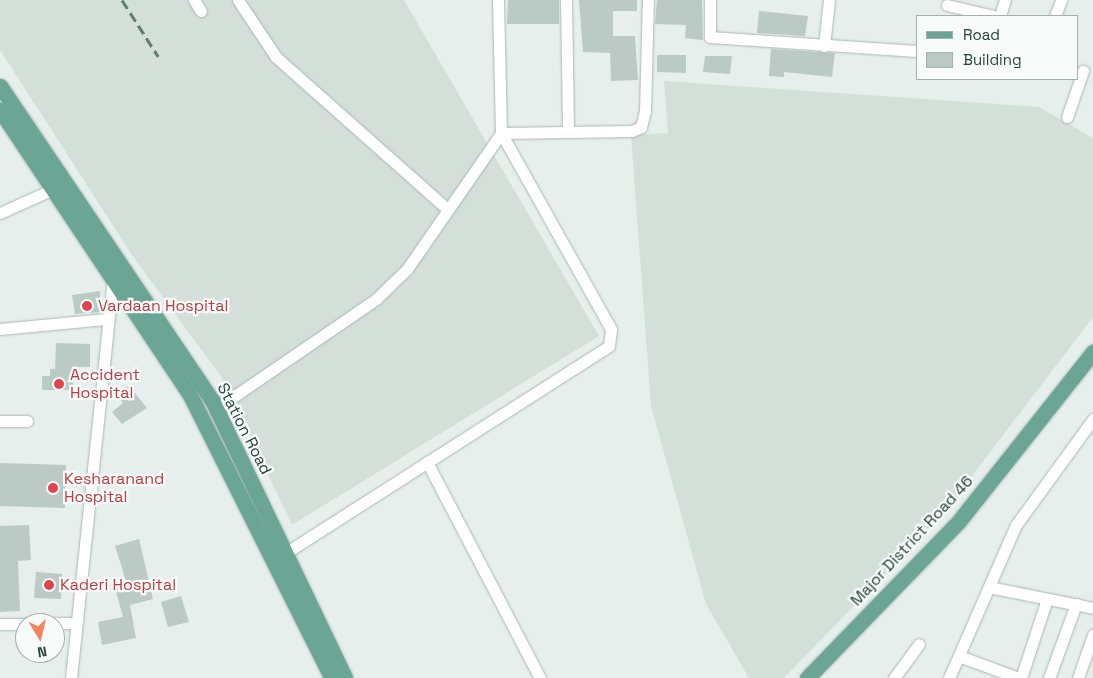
<!DOCTYPE html>
<style>
body{margin:0}
#map{position:relative;width:1093px;height:678px;overflow:hidden;background:#e6efeb;font-family:"Space Grotesk",sans-serif}
div>[style]{position:absolute}
[style*='--x']{left:calc(var(--x)*1px);top:calc(var(--y)*1px);width:calc(var(--w)*1px);rotate:calc(var(--a)*1deg)}
.built>*{inset:0;background:#d4dfda}
.building>*{inset:0;background:#bbcac4}
.roads{filter:drop-shadow(0 0 1px #a8b8b2) drop-shadow(0 0 1px #a8b8b2)}
.minor>*{height:11px;margin:-5.5px;padding:0 5.5px;transform-origin:5.5px;border-radius:5.5px;background:#fff}
.major>*{height:15px;margin:-7.5px;padding:0 7.5px;transform-origin:7.5px;border-radius:7.5px;background:#6aa596}
.rail>*{height:3px;margin-top:-1.5px;transform-origin:0;background:repeating-linear-gradient(90deg,#5f7d75 0 10px,transparent 0 15px)}
.dots>*{width:14px;height:14px;translate:-50% -50%;box-sizing:border-box;border:2px solid #f7fbf9;border-radius:50%}
span{translate:-50% -50%;white-space:nowrap;text-align:center;line-height:1.15;-webkit-text-stroke:4.5px #f7fbf9;paint-order:stroke}
.health-label{font-size:16px;color:#be3a42}
.left{translate:0 -50%;text-align:left}
.street-label{font-size:16px;color:#24423a}
.legend{position:absolute;left:916px;top:15px;width:162px;height:65px;box-sizing:border-box;background:#f7fbf9;border:1px solid #a3b1ad;margin:0;padding:6px 9px;list-style:none;font-size:15px;color:#24423a}
.legend li{display:flex;align-items:center;gap:10px;height:25px}
.legend b{width:25px;border:1px solid #a3b1ad}
.north{position:absolute;left:15px;top:613px;width:50px;height:50px;box-sizing:border-box;background:#f7fbf9;border:1px solid #a3b1ad;border-radius:50%;rotate:171deg;font-size:14px;font-weight:700;line-height:20px;text-align:center;color:#24423a}
.north::after{content:'';display:block;margin:auto;width:18px;height:22px;background:#f4845f;clip-path:polygon(50% 0,100% 100%,50% 72%,0 100%)}
</style>
<div id="map">
<div class="built">
<div style="clip-path:polygon(0 0,404px 0,599px 336px,292px 525px,222px 378px,132px 255px,0 50px)"></div>
<div style="clip-path:polygon(664px 81px,1039px 107px,1093px 138px,1093px 317px,943px 514px,784px 678px,749px 678px,706px 604px,651px 406px,631px 135px,668px 133px)"></div>
</div>
<div class="building">
<div style="clip-path:polygon(508px 0,559px 0,559px 24px,507px 24px)"></div>
<div style="clip-path:polygon(579px 0,637px 0,637px 11px,613px 11px,613px 36px,635px 36px,638px 80px,611px 81px,610px 53px,583px 52px)"></div>
<div style="clip-path:polygon(657px 0,702px 0,703px 40px,685px 38px,686px 25px,655px 24px)"></div>
<div style="clip-path:polygon(759px 11px,808px 16px,805px 36px,757px 33px)"></div>
<div style="clip-path:polygon(771px 49px,835px 53px,832px 77px,784px 72px,784px 77px,769px 76px)"></div>
<div style="clip-path:polygon(657px 55px,686px 55px,686px 73px,657px 72px)"></div>
<div style="clip-path:polygon(705px 56px,732px 56px,730px 74px,703px 72px)"></div>
<div style="clip-path:polygon(100px 291px,100px 312px,75px 314px,72px 295px)"></div>
<div style="clip-path:polygon(56px 343px,90px 344px,90px 367px,73px 367px,73px 390px,42px 390px,42px 376px,50px 376px,50px 369px,55px 369px)"></div>
<div style="clip-path:polygon(129px 386px,147px 408px,122px 424px,112px 412px,123px 403px,117px 396px)"></div>
<div style="clip-path:polygon(0 463px,66px 465px,65px 508px,0 506px)"></div>
<div style="clip-path:polygon(29px 525px,31px 560px,18px 561px,20px 611px,0 612px,0 526px)"></div>
<div style="clip-path:polygon(139px 539px,153px 599px,130px 605px,136px 638px,102px 645px,98px 622px,123px 617px,114px 584px,126px 581px,115px 546px)"></div>
<div style="clip-path:polygon(36px 572px,62px 574px,61px 599px,34px 598px)"></div>
<div style="clip-path:polygon(181px 596px,189px 622px,168px 627px,161px 602px)"></div>
</div>
<div class="roads">
<div class="minor">
<div style="--x:194;--y:0;--w:13;--a:58"></div>
<div style="--x:238;--y:0;--w:69;--a:56.3"></div>
<div style="--x:276;--y:57;--w:227;--a:41.6"></div>
<div style="--x:566;--y:0;--w:132;--a:89.1"></div>
<div style="--x:710;--y:0;--w:37;--a:90"></div>
<div style="--x:710;--y:37;--w:207;--a:3.9"></div>
<div style="--x:947;--y:5;--w:47;--a:13.4"></div>
<div style="--x:1000;--y:16;--w:17;--a:-73"></div>
<div style="--x:1055;--y:16;--w:17;--a:-69"></div>
<div style="--x:824;--y:46;--w:46;--a:-83.8"></div>
<div style="--x:1067;--y:117;--w:49;--a:-70.8"></div>
<div style="--x:0;--y:213;--w:58;--a:-24.4"></div>
<div style="--x:0;--y:329;--w:106;--a:-5.4"></div>
<div style="--x:217;--y:408;--w:193;--a:-34.4"></div>
<div style="--x:376;--y:299;--w:43;--a:-44.1"></div>
<div style="--x:407;--y:269;--w:165;--a:-55.3"></div>
<div style="--x:501;--y:133;--w:133;--a:-91.3"></div>
<div style="--x:0;--y:421;--w:27;--a:0"></div>
<div style="--x:427;--y:462;--w:244;--a:62.4"></div>
<div style="--x:287;--y:552;--w:382;--a:-32.6"></div>
<div style="--x:609;--y:346;--w:17;--a:-83"></div>
<div style="--x:611;--y:329;--w:225;--a:-119.3"></div>
<div style="--x:501;--y:133;--w:131;--a:-0.9"></div>
<div style="--x:632;--y:131;--w:10;--a:-24"></div>
<div style="--x:641;--y:127;--w:16;--a:-76"></div>
<div style="--x:645;--y:111;--w:111;--a:-88.5"></div>
<div style="--x:989;--y:587;--w:106;--a:11.4"></div>
<div style="--x:55;--y:623;--w:21;--a:0"></div>
<div style="--x:0;--y:624;--w:25;--a:0"></div>
<div style="--x:959;--y:656;--w:63;--a:20.4"></div>
<div style="--x:71;--y:678;--w:403;--a:-84"></div>
<div style="--x:894;--y:678;--w:42;--a:-53.7"></div>
<div style="--x:949;--y:678;--w:167;--a:-66.4"></div>
<div style="--x:1016;--y:525;--w:131;--a:-54"></div>
<div style="--x:1021;--y:678;--w:83;--a:-71.8"></div>
<div style="--x:1049;--y:678;--w:79;--a:-70"></div>
<div style="--x:1078;--y:678;--w:46;--a:-70.8"></div>
</div>
<div class="major">
<div style="--x:0;--y:86;--w:379;--a:56"></div>
<div style="--x:212;--y:400;--w:308;--a:64.4"></div>
<div style="--x:0;--y:110;--w:340;--a:56.3"></div>
<div style="--x:189;--y:393;--w:319;--a:63.4"></div>
<div style="--x:807;--y:678;--w:219;--a:-45.9"></div>
<div style="--x:959;--y:521;--w:216;--a:-51.6"></div>
</div>
</div>
<div class="rail">
<div style="--x:122;--y:0;--w:67;--a:57.3"></div>
</div>
<div class="dots">
<div style="left:87px;top:306px;background:#e0444e"></div>
<div style="left:59px;top:384px;background:#e0444e"></div>
<div style="left:53px;top:488px;background:#e0444e"></div>
<div style="left:49px;top:585px;background:#e0444e"></div>
</div>
<div class="health-label">
<span class="left" style="left:98px;top:306px">Vardaan Hospital</span>
<span class="left" style="left:70px;top:384px">Accident<br>Hospital</span>
<span class="left" style="left:64px;top:488px">Kesharanand<br>Hospital</span>
<span class="left" style="left:60px;top:585px">Kaderi Hospital</span>
</div>
<div class="street-label">
<span style="left:244px;top:429px;rotate:63deg">Station Road</span>
<span style="left:912px;top:541px;rotate:-47deg">Major District Road 46</span>
</div>
<ul class="legend">
<li><b style="height:6px;background:#6aa596"></b>Road</li>
<li><b style="height:14px;background:#bbcac4"></b>Building</li>
</ul>
<div class="north">N</div>
</div>
